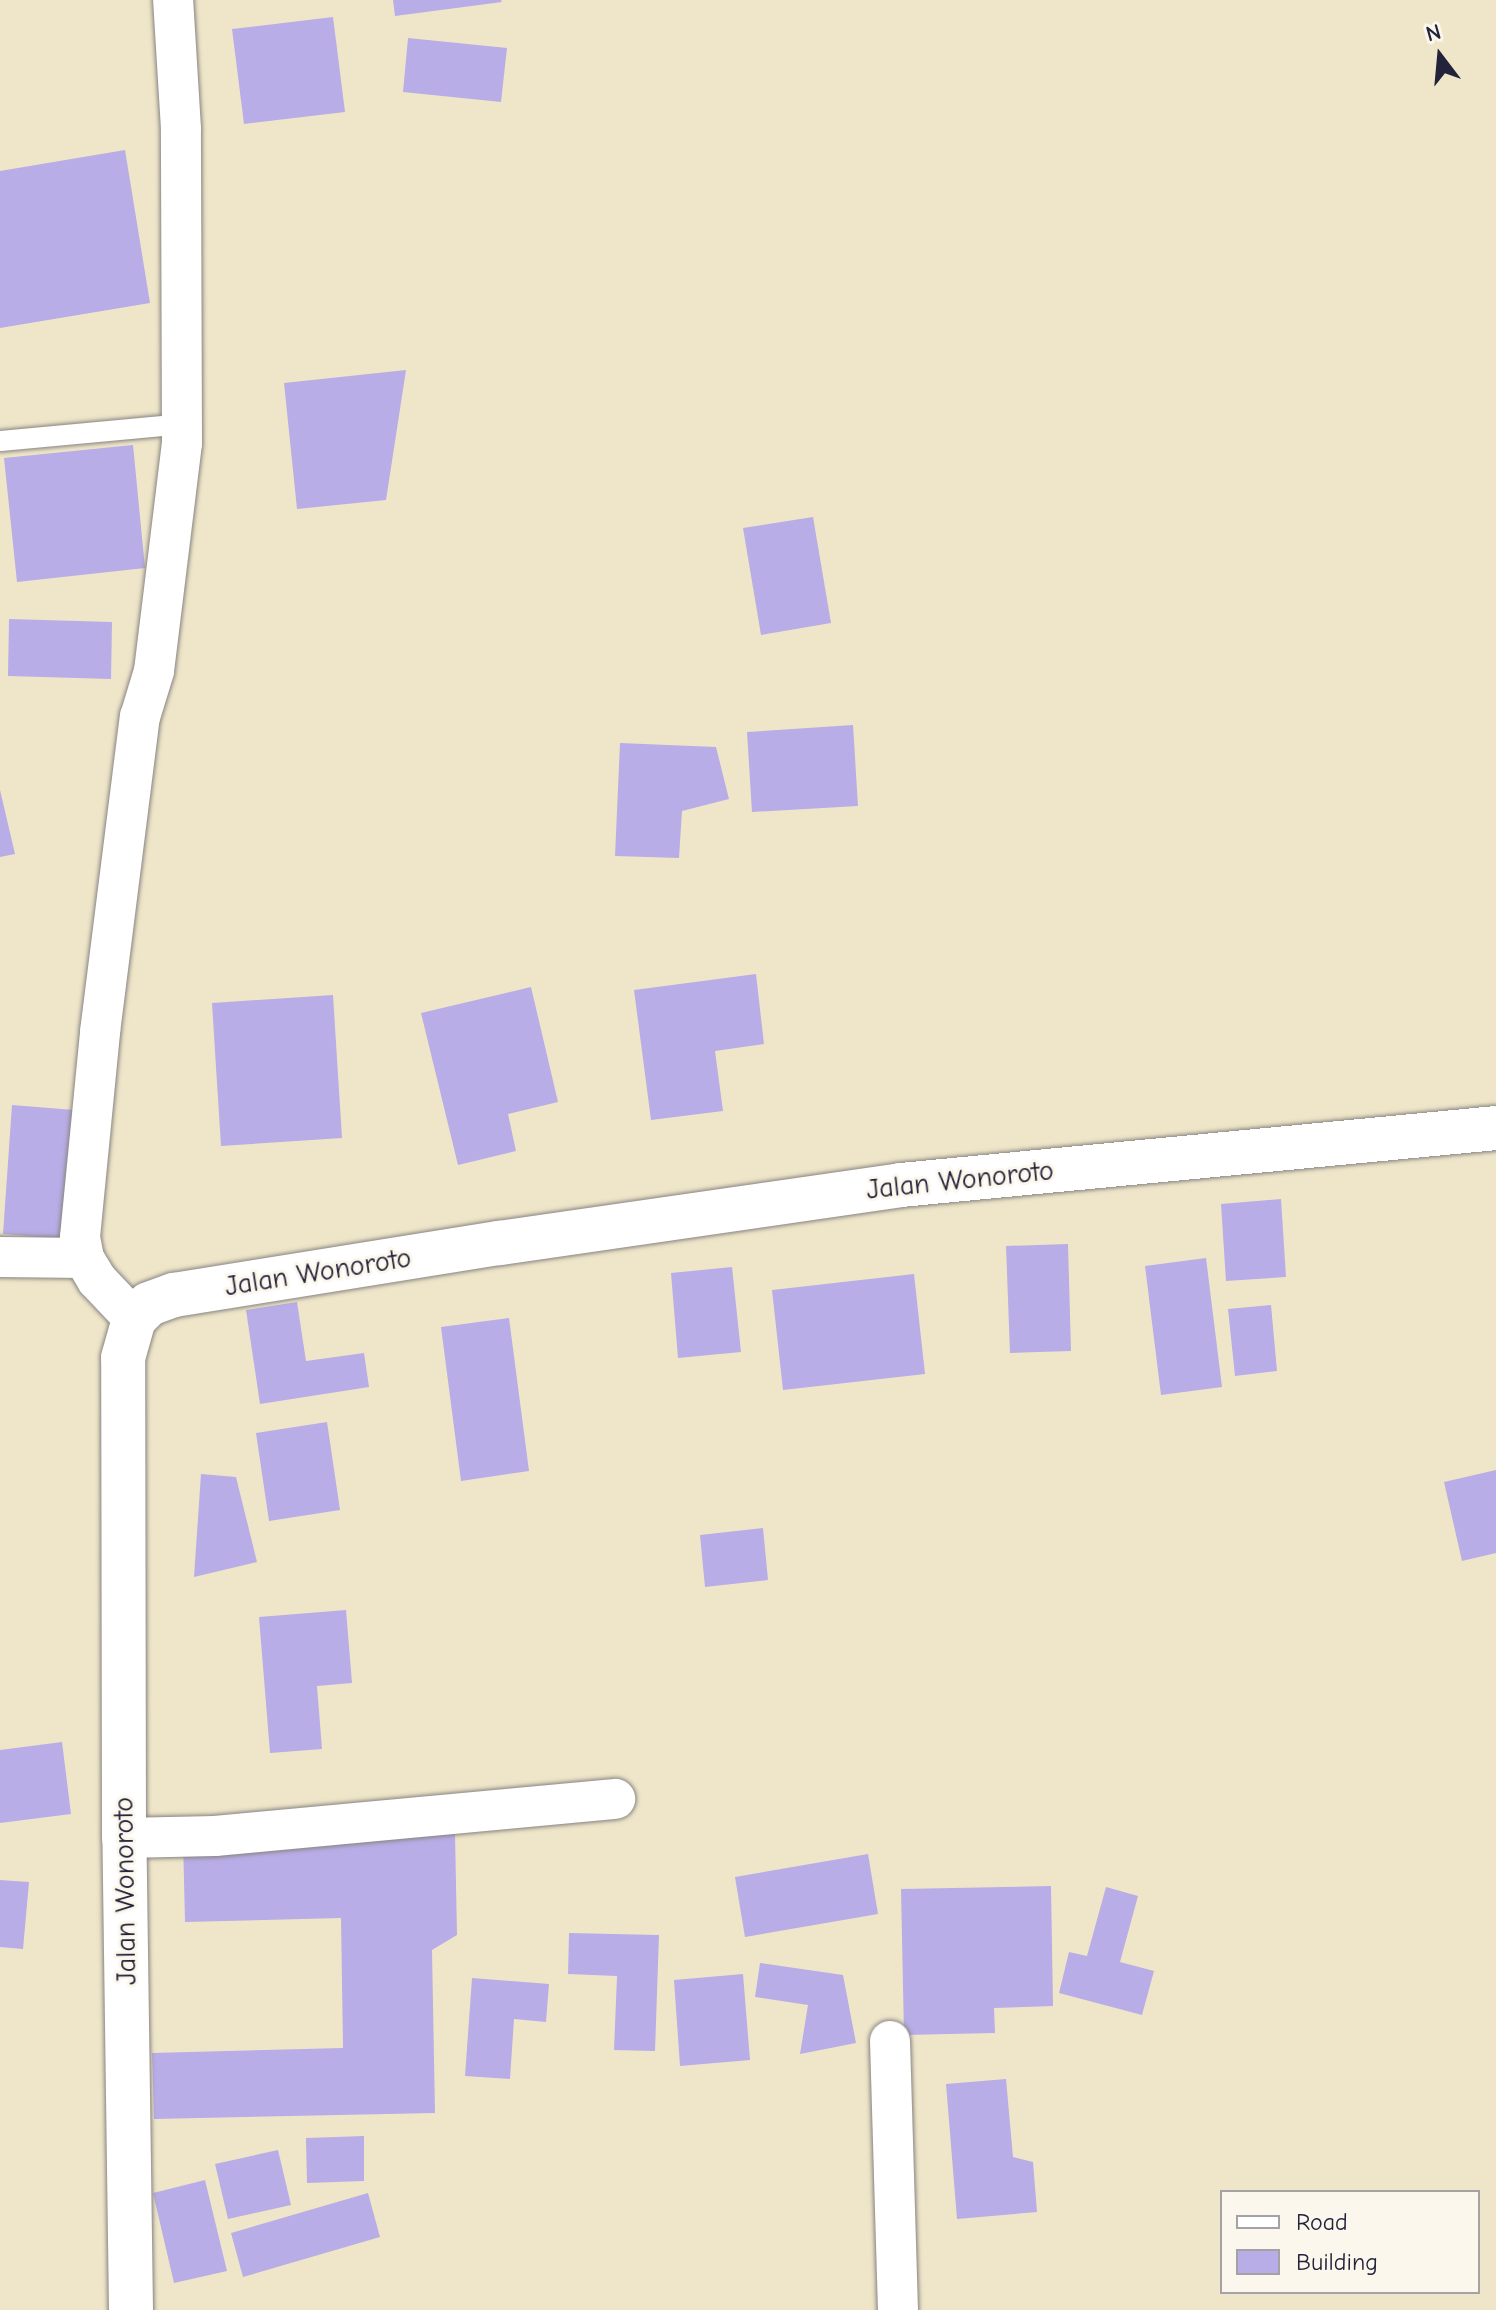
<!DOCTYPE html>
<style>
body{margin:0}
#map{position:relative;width:1496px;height:2310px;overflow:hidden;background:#efe6c9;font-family:"Comic Neue",sans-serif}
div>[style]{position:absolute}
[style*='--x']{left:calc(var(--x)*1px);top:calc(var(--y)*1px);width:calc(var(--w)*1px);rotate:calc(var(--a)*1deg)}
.building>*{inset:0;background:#b8ade6}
.roads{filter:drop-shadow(0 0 2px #888482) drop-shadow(0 0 2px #888482)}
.lane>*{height:20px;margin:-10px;padding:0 10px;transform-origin:10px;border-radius:10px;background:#fff}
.street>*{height:40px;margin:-20px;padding:0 20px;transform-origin:20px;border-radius:20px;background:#fff}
.secondary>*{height:44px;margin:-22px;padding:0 22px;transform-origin:22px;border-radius:22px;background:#fff}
span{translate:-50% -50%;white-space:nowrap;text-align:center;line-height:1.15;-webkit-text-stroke:6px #fbf7ec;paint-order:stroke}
.street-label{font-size:28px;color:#22223b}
.legend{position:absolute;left:1220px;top:2190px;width:260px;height:104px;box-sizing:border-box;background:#fbf7ec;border:2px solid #a4a2a5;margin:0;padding:10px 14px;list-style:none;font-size:24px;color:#22223b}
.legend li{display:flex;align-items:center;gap:16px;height:40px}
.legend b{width:40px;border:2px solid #a4a2a5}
.north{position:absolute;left:1400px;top:16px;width:80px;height:80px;-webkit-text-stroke:6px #fbf7ec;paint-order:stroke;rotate:344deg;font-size:22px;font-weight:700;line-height:32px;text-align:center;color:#22223b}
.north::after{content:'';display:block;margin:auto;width:28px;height:36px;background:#22223b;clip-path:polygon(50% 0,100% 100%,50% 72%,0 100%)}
</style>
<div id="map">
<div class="building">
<div style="clip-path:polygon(393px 0,501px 0,502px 2px,395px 16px)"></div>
<div style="clip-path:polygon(333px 17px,345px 112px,244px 124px,232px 29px)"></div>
<div style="clip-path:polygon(408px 38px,507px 48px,501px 102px,403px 92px)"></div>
<div style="clip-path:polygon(125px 150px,150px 303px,0 328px,0 171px)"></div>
<div style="clip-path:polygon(406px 370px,386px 500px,297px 509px,284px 383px)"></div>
<div style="clip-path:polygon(133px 445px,145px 568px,17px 582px,4px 458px)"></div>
<div style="clip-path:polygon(813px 517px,831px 623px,761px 635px,743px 528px)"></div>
<div style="clip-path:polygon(9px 619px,112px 622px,111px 679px,8px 676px)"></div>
<div style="clip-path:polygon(853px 725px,858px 806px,752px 812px,747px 732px)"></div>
<div style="clip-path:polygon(620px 743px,716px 747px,729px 799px,682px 811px,679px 858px,615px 856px)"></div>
<div style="clip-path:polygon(0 790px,15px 854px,0 857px)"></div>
<div style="clip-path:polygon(756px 974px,764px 1044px,715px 1051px,723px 1111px,651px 1120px,634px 990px)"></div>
<div style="clip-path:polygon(531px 987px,558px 1102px,508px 1114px,516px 1151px,458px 1165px,421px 1013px)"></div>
<div style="clip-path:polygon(333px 995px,342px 1138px,221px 1146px,212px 1003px)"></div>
<div style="clip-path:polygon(12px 1105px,74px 1110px,64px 1239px,3px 1234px)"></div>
<div style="clip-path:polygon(1281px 1199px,1286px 1277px,1226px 1281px,1221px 1204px)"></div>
<div style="clip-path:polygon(1068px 1244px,1071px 1351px,1010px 1353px,1006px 1246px)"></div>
<div style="clip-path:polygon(1206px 1258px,1222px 1387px,1161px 1395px,1145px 1266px)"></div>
<div style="clip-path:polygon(732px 1267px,741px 1352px,678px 1358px,671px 1273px)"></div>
<div style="clip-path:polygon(914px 1274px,925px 1374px,783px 1390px,772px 1290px)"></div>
<div style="clip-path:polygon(297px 1302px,306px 1361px,364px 1353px,369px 1387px,260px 1404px,246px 1310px)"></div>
<div style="clip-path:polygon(1271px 1305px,1277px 1371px,1235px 1376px,1228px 1309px)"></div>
<div style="clip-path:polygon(509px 1318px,529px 1471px,461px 1481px,441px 1327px)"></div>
<div style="clip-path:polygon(327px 1422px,340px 1510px,269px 1521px,256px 1433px)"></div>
<div style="clip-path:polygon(1496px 1470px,1496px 1553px,1462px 1561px,1444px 1482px)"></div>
<div style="clip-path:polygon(201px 1474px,236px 1477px,257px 1562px,194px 1577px)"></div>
<div style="clip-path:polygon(763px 1528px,768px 1580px,705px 1587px,700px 1535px)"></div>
<div style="clip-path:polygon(346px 1610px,352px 1683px,317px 1686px,322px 1749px,270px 1753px,259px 1617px)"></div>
<div style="clip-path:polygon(62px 1742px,71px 1814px,0 1823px,0 1750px)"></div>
<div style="clip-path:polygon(455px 1833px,457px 1935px,432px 1950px,435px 2113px,154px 2119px,152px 2053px,343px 2048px,341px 1918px,185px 1922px,183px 1839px)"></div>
<div style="clip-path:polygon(868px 1854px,878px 1914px,745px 1937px,735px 1877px)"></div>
<div style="clip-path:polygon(0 1880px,29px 1882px,23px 1949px,0 1947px)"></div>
<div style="clip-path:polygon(1051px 1886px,1053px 2006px,994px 2008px,995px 2033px,904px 2035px,901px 1889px)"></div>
<div style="clip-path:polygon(1106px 1887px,1138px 1896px,1120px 1962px,1154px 1971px,1142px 2015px,1059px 1993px,1069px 1952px,1087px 1956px)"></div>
<div style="clip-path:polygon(569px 1933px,659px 1935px,655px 2051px,614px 2050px,617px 1976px,568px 1974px)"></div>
<div style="clip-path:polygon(760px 1963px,843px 1975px,856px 2043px,800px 2054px,808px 2005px,755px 1997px)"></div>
<div style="clip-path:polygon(743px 1974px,750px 2060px,680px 2066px,674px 1980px)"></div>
<div style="clip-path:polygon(472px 1978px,549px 1984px,546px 2022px,514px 2019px,510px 2079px,465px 2076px)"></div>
<div style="clip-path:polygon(1006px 2079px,1013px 2157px,1033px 2162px,1037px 2212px,957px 2219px,946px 2084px)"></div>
<div style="clip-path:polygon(364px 2136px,364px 2181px,307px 2183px,306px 2138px)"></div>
<div style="clip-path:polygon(278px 2150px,291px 2205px,228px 2219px,215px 2164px)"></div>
<div style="clip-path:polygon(205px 2180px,227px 2271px,174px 2283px,153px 2193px)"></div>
<div style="clip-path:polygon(368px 2193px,380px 2237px,243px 2277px,231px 2233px)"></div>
</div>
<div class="roads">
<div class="lane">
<div style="--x:0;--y:441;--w:183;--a:-5.3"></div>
</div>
<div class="street">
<div style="--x:0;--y:1257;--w:84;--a:0.7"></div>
<div style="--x:134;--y:1319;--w:54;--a:-133.5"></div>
<div style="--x:97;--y:1280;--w:26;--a:-121"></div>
<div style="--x:84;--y:1258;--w:21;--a:-101"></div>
<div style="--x:80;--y:1237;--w:206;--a:-84.4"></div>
<div style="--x:100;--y:1032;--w:318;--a:-82.8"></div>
<div style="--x:140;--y:717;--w:48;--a:-73.1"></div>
<div style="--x:154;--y:671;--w:230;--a:-83"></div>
<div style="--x:182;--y:443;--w:314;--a:-90.2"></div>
<div style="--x:181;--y:129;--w:129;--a:-93.5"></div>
<div style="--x:124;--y:1838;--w:91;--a:-1.3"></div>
<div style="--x:215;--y:1836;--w:402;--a:-5.3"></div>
<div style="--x:890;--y:2041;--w:269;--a:88.3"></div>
</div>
<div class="secondary">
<div style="--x:131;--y:2310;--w:472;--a:-90.8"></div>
<div style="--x:124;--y:1838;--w:480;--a:-90.1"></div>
<div style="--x:123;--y:1358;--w:41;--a:-74.2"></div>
<div style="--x:134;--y:1319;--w:21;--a:-45"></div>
<div style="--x:149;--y:1304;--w:27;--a:-20"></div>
<div style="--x:174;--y:1295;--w:330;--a:-9.1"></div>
<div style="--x:500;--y:1243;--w:405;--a:-8.2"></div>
<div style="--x:901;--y:1185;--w:598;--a:-5.47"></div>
</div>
</div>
<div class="street-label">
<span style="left:960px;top:1180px;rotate:-6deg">Jalan Wonoroto</span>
<span style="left:318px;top:1272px;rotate:-9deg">Jalan Wonoroto</span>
<span style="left:125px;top:1891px;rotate:-91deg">Jalan Wonoroto</span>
</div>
<ul class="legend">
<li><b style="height:10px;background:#fff"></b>Road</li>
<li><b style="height:22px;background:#b8ade6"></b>Building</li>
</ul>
<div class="north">N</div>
</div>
